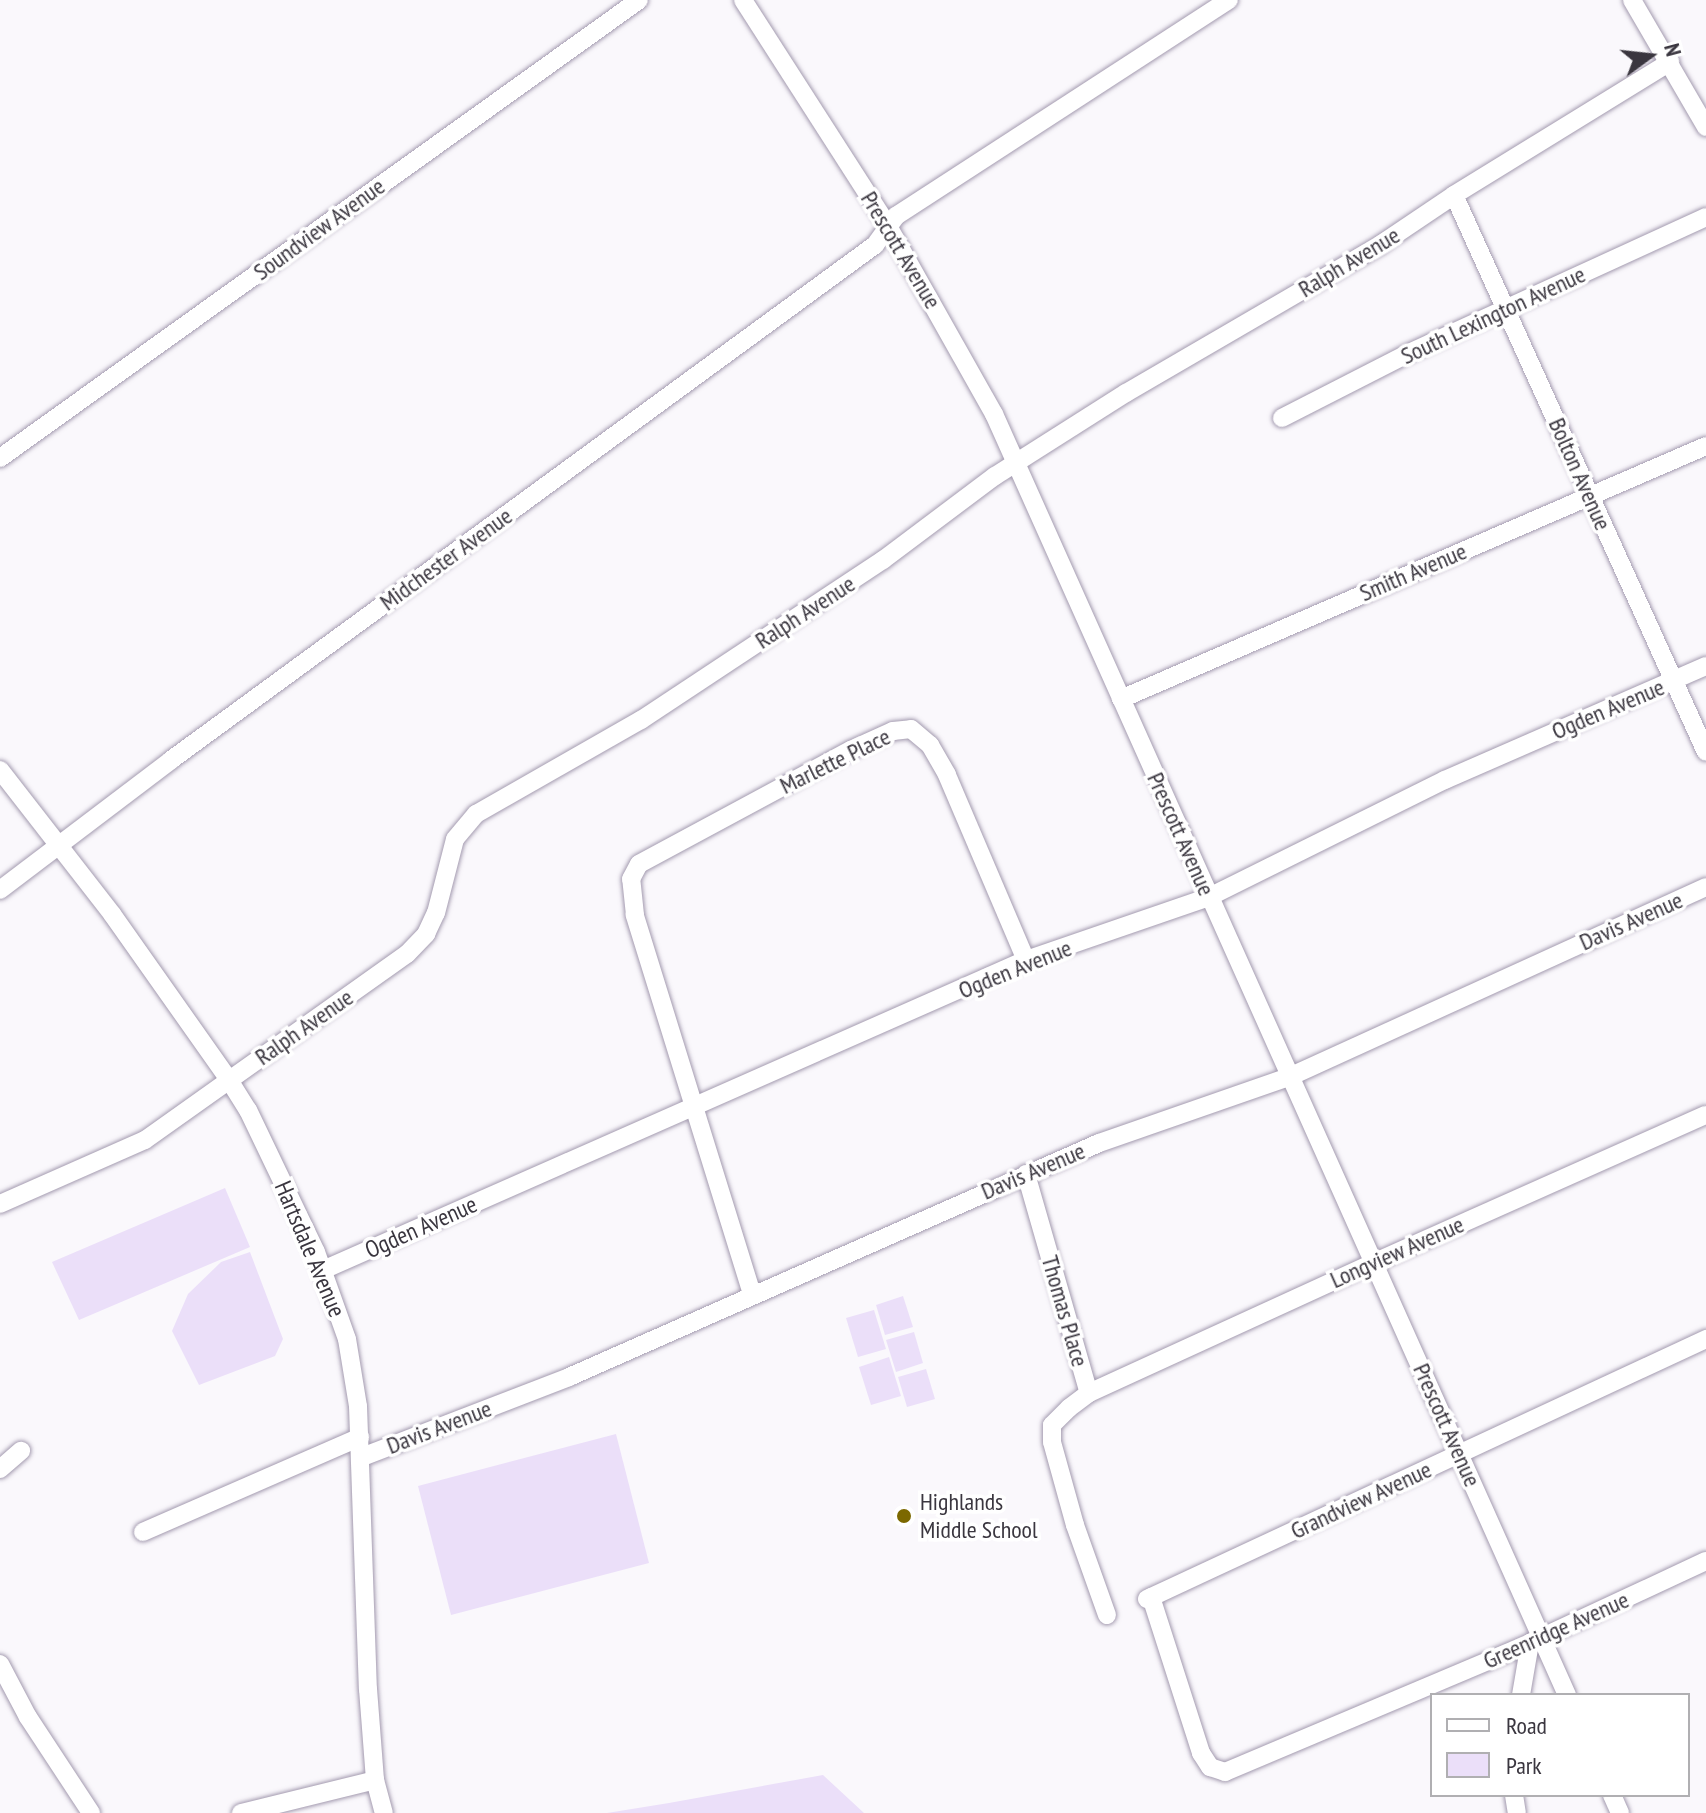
<!DOCTYPE html>
<style>
body{margin:0}
#map{position:relative;width:1706px;height:1813px;overflow:hidden;background:#faf8fc;font-family:"PT Sans Narrow",sans-serif}
div>[style]{position:absolute}
[style*='--x']{left:calc(var(--x)*1px);top:calc(var(--y)*1px);width:calc(var(--w)*1px);rotate:calc(var(--a)*1deg)}
.green>*{inset:0;background:#ebdff9}
.roads{filter:drop-shadow(0 0 2px #a39aaf) drop-shadow(0 0 2px #a39aaf)}
.minor>*{height:18px;margin:-9px;padding:0 9px;transform-origin:9px;border-radius:9px;background:#fff}
.dots>*{width:22px;height:22px;translate:-50% -50%;box-sizing:border-box;border:4px solid #fff;border-radius:50%}
span{translate:-50% -50%;white-space:nowrap;text-align:center;line-height:1.15;-webkit-text-stroke:7px #fff;paint-order:stroke}
.street-label{font-size:24px;color:#3a363f}
.poi-label{font-size:24px;color:#3a363f}
.left{translate:0 -50%;text-align:left}
.legend{position:absolute;left:1430px;top:1693px;width:260px;height:104px;box-sizing:border-box;background:#fff;border:2px solid #b0afb2;margin:0;padding:10px 14px;list-style:none;font-size:24px;color:#3a363f}
.legend li{display:flex;align-items:center;gap:16px;height:40px}
.legend b{width:40px;border:2px solid #b0afb2}
.north{position:absolute;left:1610px;top:16px;width:80px;height:80px;-webkit-text-stroke:6px #fff;paint-order:stroke;rotate:75deg;font-size:22px;font-weight:700;line-height:32px;text-align:center;color:#3a363f}
.north::after{content:'';display:block;margin:auto;width:28px;height:36px;background:#3a363f;clip-path:polygon(50% 0,100% 100%,50% 72%,0 100%)}
</style>
<div id="map">
<div class="green">
<div style="clip-path:polygon(225px 1188px,250px 1247px,79px 1320px,52px 1262px)"></div>
<div style="clip-path:polygon(250px 1252px,283px 1339px,275px 1356px,199px 1385px,172px 1331px,188px 1294px,221px 1262px)"></div>
<div style="clip-path:polygon(903px 1296px,913px 1327px,885px 1335px,876px 1305px)"></div>
<div style="clip-path:polygon(874px 1310px,886px 1349px,858px 1357px,846px 1318px)"></div>
<div style="clip-path:polygon(914px 1332px,923px 1363px,896px 1372px,886px 1340px)"></div>
<div style="clip-path:polygon(889px 1357px,901px 1396px,871px 1405px,859px 1367px)"></div>
<div style="clip-path:polygon(926px 1369px,935px 1399px,907px 1407px,898px 1377px)"></div>
<div style="clip-path:polygon(616px 1434px,649px 1563px,451px 1615px,418px 1486px)"></div>
<div style="clip-path:polygon(823px 1775px,864px 1813px,607px 1813px,669px 1803px)"></div>
</div>
<div class="roads">
<div class="minor">
<div style="--x:743;--y:0;--w:269;--a:57.3"></div>
<div style="--x:888;--y:226;--w:216;--a:60.6"></div>
<div style="--x:994;--y:414;--w:1403;--a:65.9"></div>
<div style="--x:1632;--y:0;--w:147;--a:59.8"></div>
<div style="--x:1454;--y:195;--w:611;--a:65.66"></div>
<div style="--x:1282;--y:418;--w:140;--a:-27.1"></div>
<div style="--x:1407;--y:354;--w:329;--a:-24.6"></div>
<div style="--x:0;--y:458;--w:786;--a:-35.63"></div>
<div style="--x:1121;--y:699;--w:637;--a:-23.39"></div>
<div style="--x:0;--y:770;--w:182;--a:52.1"></div>
<div style="--x:112;--y:914;--w:203;--a:54.8"></div>
<div style="--x:229;--y:1080;--w:36;--a:58"></div>
<div style="--x:248;--y:1110;--w:157;--a:64.4"></div>
<div style="--x:316;--y:1252;--w:92;--a:70.4"></div>
<div style="--x:347;--y:1339;--w:68;--a:80.7"></div>
<div style="--x:358;--y:1406;--w:283;--a:88"></div>
<div style="--x:368;--y:1689;--w:91;--a:85.6"></div>
<div style="--x:375;--y:1780;--w:34;--a:75"></div>
<div style="--x:0;--y:890;--w:215;--a:-37.2"></div>
<div style="--x:171;--y:760;--w:872;--a:-36.19"></div>
<div style="--x:875;--y:245;--w:36;--a:-54"></div>
<div style="--x:896;--y:216;--w:397;--a:-33"></div>
<div style="--x:1026;--y:1174;--w:228;--a:74"></div>
<div style="--x:0;--y:1204;--w:158;--a:-23.8"></div>
<div style="--x:145;--y:1140;--w:321;--a:-35.4"></div>
<div style="--x:407;--y:954;--w:28;--a:-46"></div>
<div style="--x:426;--y:934;--w:23;--a:-65"></div>
<div style="--x:436;--y:913;--w:76;--a:-75.6"></div>
<div style="--x:455;--y:839;--w:33;--a:-50"></div>
<div style="--x:476;--y:814;--w:190;--a:-29.7"></div>
<div style="--x:641;--y:720;--w:290;--a:-33.5"></div>
<div style="--x:883;--y:560;--w:140;--a:-36.9"></div>
<div style="--x:995;--y:476;--w:155;--a:-32.4"></div>
<div style="--x:1126;--y:393;--w:294;--a:-30.2"></div>
<div style="--x:1380;--y:245;--w:89;--a:-34"></div>
<div style="--x:1454;--y:195;--w:254;--a:-31.6"></div>
<div style="--x:323;--y:1270;--w:768;--a:-23.8"></div>
<div style="--x:1026;--y:960;--w:194;--a:-19"></div>
<div style="--x:1209;--y:897;--w:263;--a:-26.4"></div>
<div style="--x:1445;--y:780;--w:285;--a:-23.6"></div>
<div style="--x:752;--y:1294;--w:397;--a:-107.2"></div>
<div style="--x:635;--y:915;--w:36;--a:-96"></div>
<div style="--x:631;--y:879;--w:17;--a:-62"></div>
<div style="--x:639;--y:864;--w:241;--a:-28.3"></div>
<div style="--x:851;--y:750;--w:46;--a:-24.3"></div>
<div style="--x:893;--y:731;--w:18;--a:-6"></div>
<div style="--x:911;--y:729;--w:25;--a:40"></div>
<div style="--x:930;--y:745;--w:34;--a:60"></div>
<div style="--x:947;--y:775;--w:201;--a:66.9"></div>
<div style="--x:362;--y:1457;--w:222;--a:-21.1"></div>
<div style="--x:569;--y:1377;--w:579;--a:-23.82"></div>
<div style="--x:1099;--y:1143;--w:201;--a:-19.2"></div>
<div style="--x:1289;--y:1077;--w:458;--a:-24.5"></div>
<div style="--x:0;--y:1469;--w:28;--a:-41"></div>
<div style="--x:143;--y:1532;--w:237;--a:-23.6"></div>
<div style="--x:1151;--y:1597;--w:164;--a:72.2"></div>
<div style="--x:1201;--y:1753;--w:17;--a:57"></div>
<div style="--x:1210;--y:1767;--w:16;--a:18"></div>
<div style="--x:1225;--y:1772;--w:331;--a:-22.9"></div>
<div style="--x:1530;--y:1643;--w:194;--a:-25"></div>
<div style="--x:1147;--y:1599;--w:617;--a:-24.94"></div>
<div style="--x:1107;--y:1615;--w:96;--a:-109.6"></div>
<div style="--x:1075;--y:1525;--w:86;--a:-105.5"></div>
<div style="--x:1052;--y:1442;--w:17;--a:-90"></div>
<div style="--x:1052;--y:1425;--w:24;--a:-45"></div>
<div style="--x:1069;--y:1408;--w:25;--a:-37"></div>
<div style="--x:1089;--y:1393;--w:312;--a:-24.6"></div>
<div style="--x:1373;--y:1263;--w:364;--a:-24"></div>
<div style="--x:0;--y:1664;--w:60;--a:62.2"></div>
<div style="--x:28;--y:1717;--w:115;--a:56.7"></div>
<div style="--x:1521;--y:1695;--w:53;--a:-80.2"></div>
<div style="--x:1514;--y:1795;--w:18;--a:81"></div>
<div style="--x:1612;--y:1795;--w:20;--a:66"></div>
<div style="--x:241;--y:1813;--w:138;--a:-13.8"></div>
</div>
</div>
<div class="dots">
<div style="left:904px;top:1516px;background:#7c6800"></div>
</div>
<div class="street-label">
<span style="left:319px;top:229px;rotate:-36deg">Soundview Avenue</span>
<span style="left:901px;top:250px;rotate:59deg">Prescott Avenue</span>
<span style="left:1349px;top:262px;rotate:-31deg">Ralph Avenue</span>
<span style="left:1493px;top:315px;rotate:-25deg">South Lexington Avenue</span>
<span style="left:1580px;top:474px;rotate:66deg">Bolton Avenue</span>
<span style="left:446px;top:559px;rotate:-36deg">Midchester Avenue</span>
<span style="left:1413px;top:572px;rotate:-23deg">Smith Avenue</span>
<span style="left:805px;top:612px;rotate:-33deg">Ralph Avenue</span>
<span style="left:1608px;top:709px;rotate:-23deg">Ogden Avenue</span>
<span style="left:835px;top:761px;rotate:-26deg">Marlette Place</span>
<span style="left:1181px;top:834px;rotate:66deg">Prescott Avenue</span>
<span style="left:1631px;top:921px;rotate:-24deg">Davis Avenue</span>
<span style="left:1015px;top:969px;rotate:-22deg">Ogden Avenue</span>
<span style="left:304px;top:1027px;rotate:-35deg">Ralph Avenue</span>
<span style="left:1033px;top:1171px;rotate:-23deg">Davis Avenue</span>
<span style="left:421px;top:1227px;rotate:-24deg">Ogden Avenue</span>
<span style="left:310px;top:1249px;rotate:67deg">Hartsdale Avenue</span>
<span style="left:1397px;top:1252px;rotate:-24deg">Longview Avenue</span>
<span style="left:1065px;top:1311px;rotate:74deg">Thomas Place</span>
<span style="left:1447px;top:1425px;rotate:66deg">Prescott Avenue</span>
<span style="left:439px;top:1427px;rotate:-21deg">Davis Avenue</span>
<span style="left:1361px;top:1500px;rotate:-25deg">Grandview Avenue</span>
<span style="left:1556px;top:1630px;rotate:-24deg">Greenridge Avenue</span>
</div>
<div class="poi-label">
<span class="left" style="left:920px;top:1516px">Highlands<br>Middle School</span>
</div>
<ul class="legend">
<li><b style="height:10px;background:#fff"></b>Road</li>
<li><b style="height:22px;background:#ebdff9"></b>Park</li>
</ul>
<div class="north">N</div>
</div>
